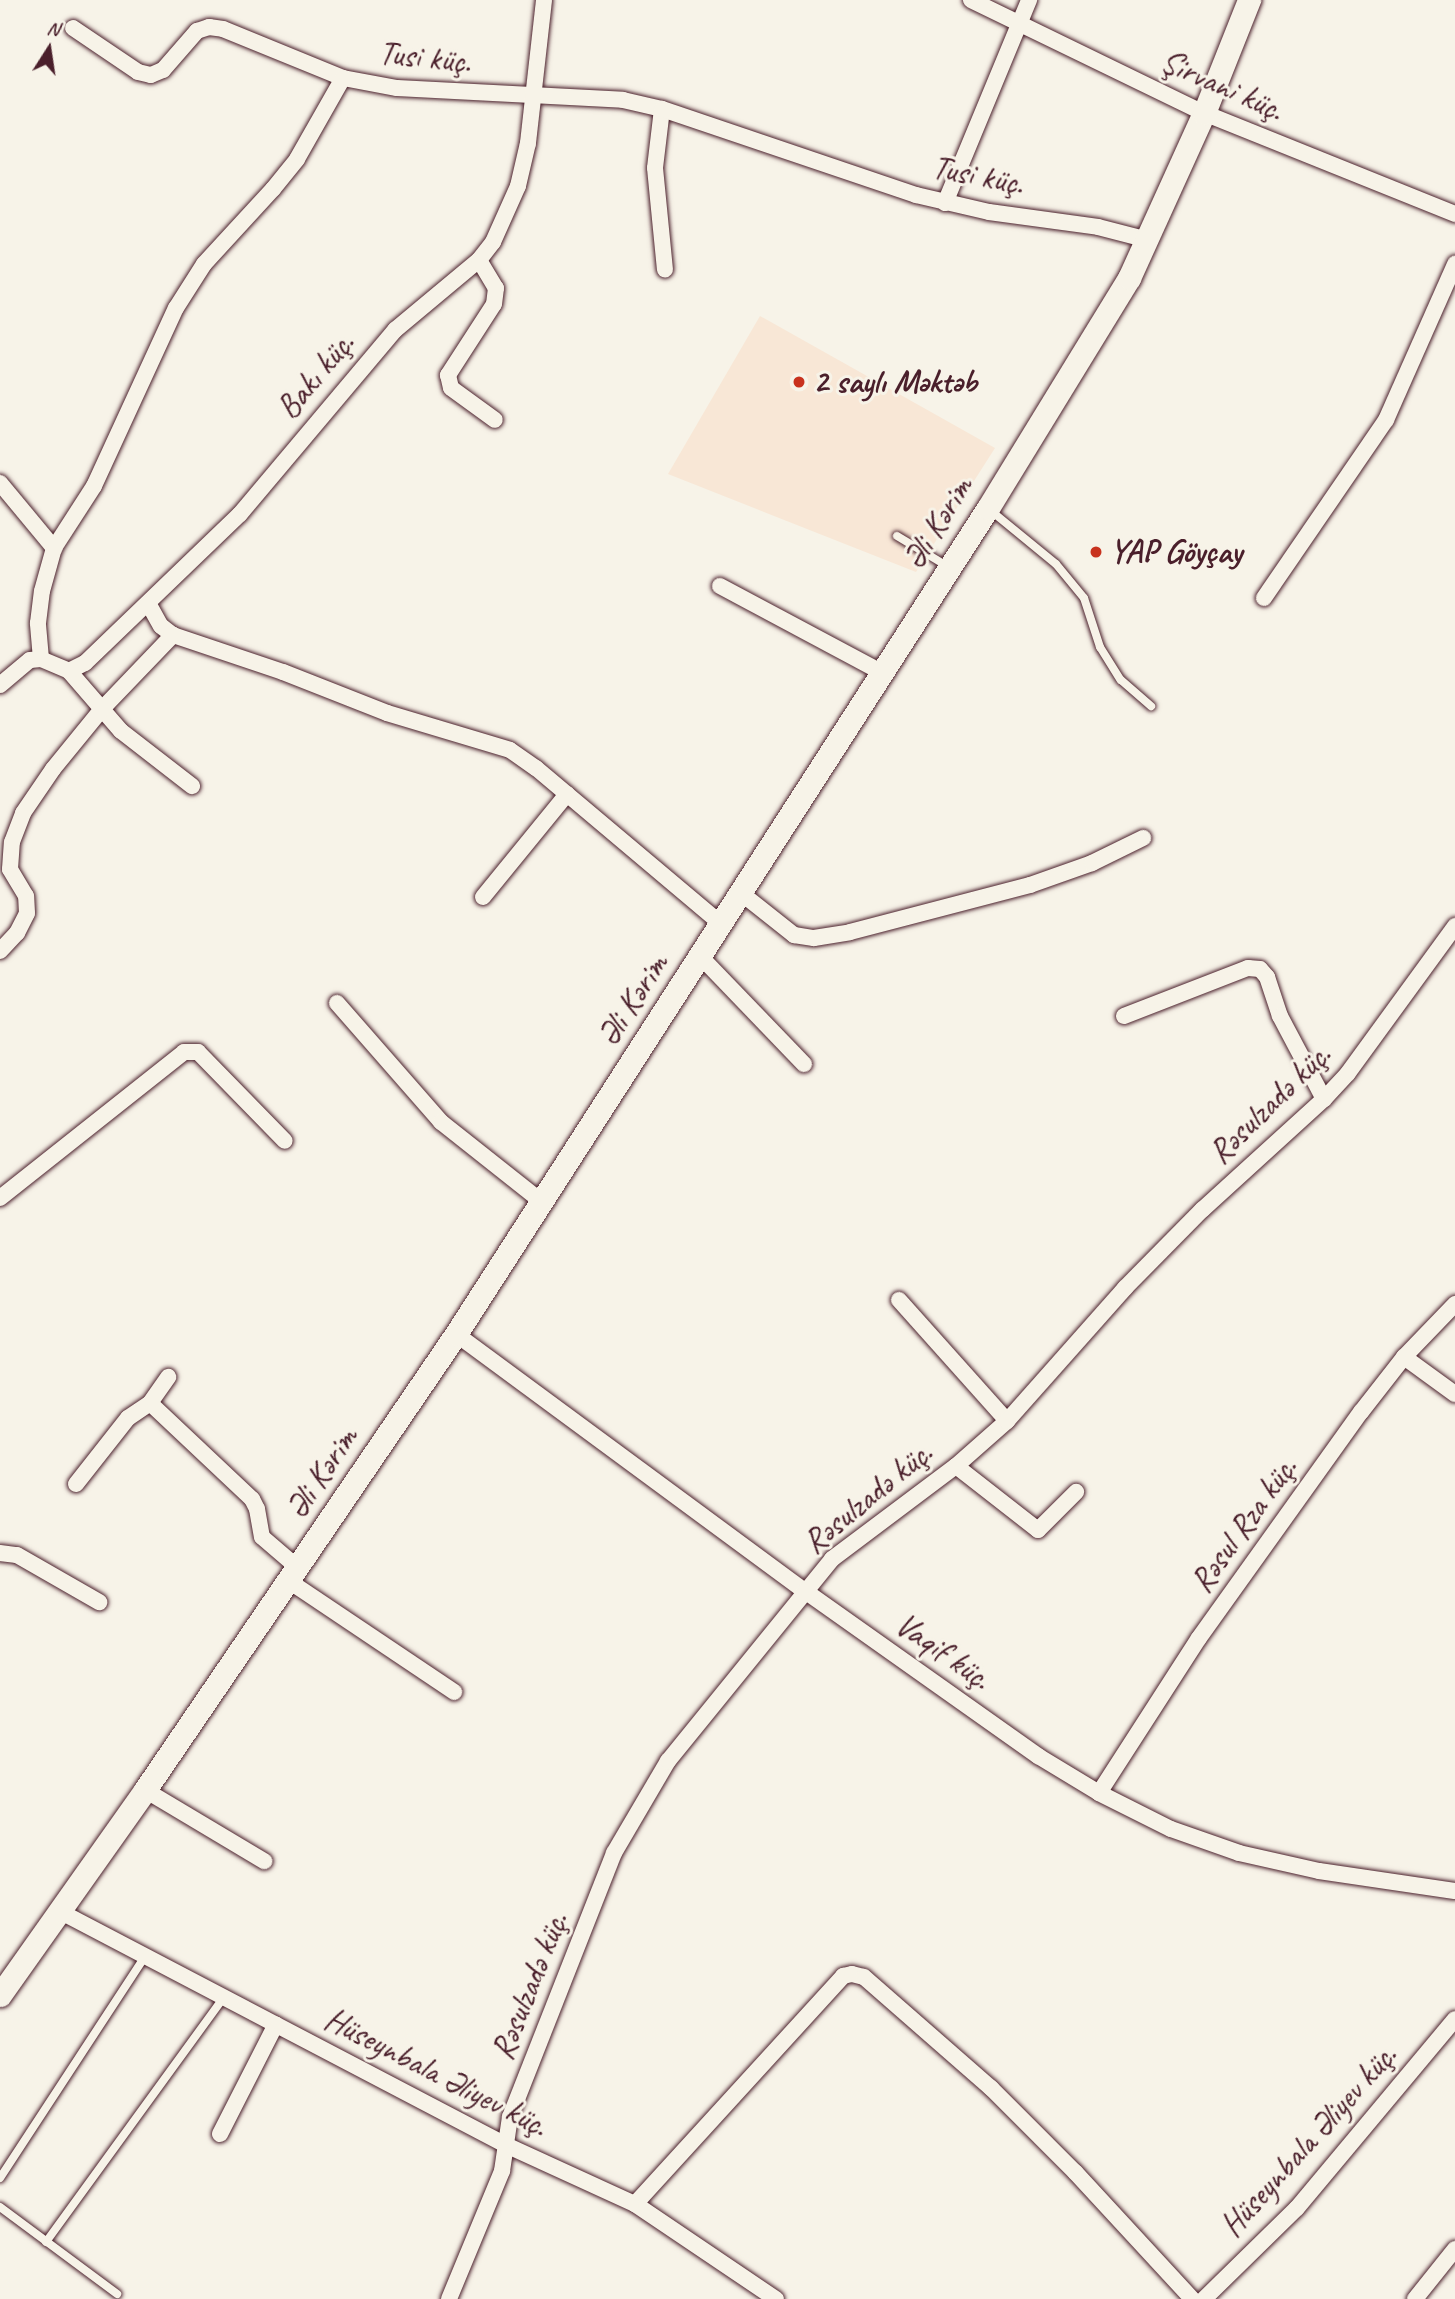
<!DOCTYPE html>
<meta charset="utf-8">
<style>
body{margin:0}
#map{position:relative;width:1455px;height:2299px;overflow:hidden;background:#f7f3e8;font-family:Caveat,sans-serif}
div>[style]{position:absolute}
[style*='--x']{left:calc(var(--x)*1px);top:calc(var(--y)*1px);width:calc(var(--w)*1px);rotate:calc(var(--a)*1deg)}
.built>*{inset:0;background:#f8e7d6}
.roads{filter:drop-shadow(0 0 2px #4a1f2b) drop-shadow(0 0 2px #4a1f2b)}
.lane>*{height:8px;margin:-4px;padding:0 4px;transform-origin:4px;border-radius:4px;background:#f7f3e8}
.street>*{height:16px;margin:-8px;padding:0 8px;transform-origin:8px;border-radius:8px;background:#f7f3e8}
.secondary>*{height:23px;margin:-11.5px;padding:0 11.5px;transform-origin:11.5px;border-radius:11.5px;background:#f7f3e8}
.dots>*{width:19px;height:19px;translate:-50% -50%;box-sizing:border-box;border:4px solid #f7f3e8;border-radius:50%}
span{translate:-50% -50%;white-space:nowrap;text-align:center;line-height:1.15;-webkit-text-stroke:6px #f7f3e8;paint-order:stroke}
.street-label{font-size:33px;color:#4a1f2b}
.poi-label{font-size:33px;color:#4a1f2b;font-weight:700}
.left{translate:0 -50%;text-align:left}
.north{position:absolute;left:14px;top:14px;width:70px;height:70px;-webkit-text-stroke:5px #f7f3e8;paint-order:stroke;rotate:12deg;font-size:19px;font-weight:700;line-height:28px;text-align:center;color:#4a1f2b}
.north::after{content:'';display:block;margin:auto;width:24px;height:32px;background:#4a1f2b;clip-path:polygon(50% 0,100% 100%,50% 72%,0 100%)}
</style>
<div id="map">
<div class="built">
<div style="clip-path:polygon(760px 316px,995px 448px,916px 572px,668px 474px)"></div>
</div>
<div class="roads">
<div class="lane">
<div style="--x:990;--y:510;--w:85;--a:39.3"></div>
<div style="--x:1056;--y:564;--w:44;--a:50.5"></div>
<div style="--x:1084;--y:598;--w:52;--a:71.9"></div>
<div style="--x:1100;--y:647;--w:39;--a:58"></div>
<div style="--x:1121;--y:680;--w:40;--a:41"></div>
<div style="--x:897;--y:536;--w:58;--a:31"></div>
<div style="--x:0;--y:2178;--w:265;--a:-56.8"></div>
<div style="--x:0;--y:2207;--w:146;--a:36.6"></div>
<div style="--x:46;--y:2242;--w:303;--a:-54"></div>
</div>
<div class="street">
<div style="--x:971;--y:0;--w:259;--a:25.9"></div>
<div style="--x:1204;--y:113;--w:271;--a:21.9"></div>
<div style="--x:73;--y:28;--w:78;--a:34.1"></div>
<div style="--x:138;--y:72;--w:13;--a:13"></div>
<div style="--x:151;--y:75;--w:13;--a:-23"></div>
<div style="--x:163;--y:70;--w:52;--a:-48.9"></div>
<div style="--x:197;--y:31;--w:13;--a:-18"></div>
<div style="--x:209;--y:27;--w:14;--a:8"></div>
<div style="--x:223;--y:29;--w:130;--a:22.2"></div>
<div style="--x:662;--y:109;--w:59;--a:96.8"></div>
<div style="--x:655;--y:168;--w:102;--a:84.4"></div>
<div style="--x:945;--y:203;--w:220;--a:-67.5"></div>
<div style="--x:479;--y:260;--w:33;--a:59"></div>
<div style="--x:496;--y:288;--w:16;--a:97"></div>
<div style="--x:494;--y:304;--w:85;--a:122.9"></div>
<div style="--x:448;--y:375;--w:13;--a:77"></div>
<div style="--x:451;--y:388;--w:54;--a:36"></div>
<div style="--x:0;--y:483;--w:85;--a:50.3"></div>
<div style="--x:720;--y:586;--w:185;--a:28.1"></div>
<div style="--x:1264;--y:598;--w:216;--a:-55.6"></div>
<div style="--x:1386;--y:420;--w:171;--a:-66.1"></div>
<div style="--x:148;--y:603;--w:26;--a:61"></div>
<div style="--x:161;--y:626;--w:15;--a:37"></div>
<div style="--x:173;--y:635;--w:116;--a:18.6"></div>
<div style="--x:283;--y:672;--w:112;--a:21.5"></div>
<div style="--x:387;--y:713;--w:128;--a:16.7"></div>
<div style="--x:510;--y:750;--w:32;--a:35"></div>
<div style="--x:536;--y:768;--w:242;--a:40.1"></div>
<div style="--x:41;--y:659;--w:36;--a:-95"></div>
<div style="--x:38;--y:623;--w:32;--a:-83"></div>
<div style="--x:42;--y:591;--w:45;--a:-74.4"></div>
<div style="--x:54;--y:548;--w:74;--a:-57.2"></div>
<div style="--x:94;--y:486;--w:196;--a:-65.3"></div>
<div style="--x:176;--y:308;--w:52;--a:-57.5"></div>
<div style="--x:204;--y:264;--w:102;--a:-47.4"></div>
<div style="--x:273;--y:189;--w:38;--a:-51"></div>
<div style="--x:297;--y:159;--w:93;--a:-60.4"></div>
<div style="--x:343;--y:78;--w:55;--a:10.5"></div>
<div style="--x:397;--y:88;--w:226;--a:3"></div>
<div style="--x:623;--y:100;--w:40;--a:13"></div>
<div style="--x:662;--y:109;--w:268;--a:18.7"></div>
<div style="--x:916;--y:195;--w:75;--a:13.1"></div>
<div style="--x:989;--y:212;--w:110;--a:7.8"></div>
<div style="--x:1098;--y:227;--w:52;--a:14.6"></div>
<div style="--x:69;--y:671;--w:79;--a:49.1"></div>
<div style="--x:121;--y:731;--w:90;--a:37.8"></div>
<div style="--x:0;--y:685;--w:39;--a:-40"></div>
<div style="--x:30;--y:660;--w:11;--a:-5"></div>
<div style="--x:41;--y:659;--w:30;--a:23"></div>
<div style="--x:69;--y:671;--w:18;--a:-27"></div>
<div style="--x:85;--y:663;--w:215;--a:-43.9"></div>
<div style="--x:240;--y:514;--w:241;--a:-49.9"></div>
<div style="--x:395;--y:330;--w:109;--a:-39.8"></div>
<div style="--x:479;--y:260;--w:23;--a:-52"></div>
<div style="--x:493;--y:242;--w:61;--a:-65.9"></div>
<div style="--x:518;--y:186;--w:44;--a:-76.9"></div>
<div style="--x:528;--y:143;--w:144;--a:-83.6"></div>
<div style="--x:741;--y:893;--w:68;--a:38.4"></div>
<div style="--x:794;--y:935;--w:20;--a:9"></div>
<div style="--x:814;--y:938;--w:36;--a:-9"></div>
<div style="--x:850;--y:932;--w:186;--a:-14.6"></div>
<div style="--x:1030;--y:885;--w:66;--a:-19.5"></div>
<div style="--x:1092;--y:863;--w:57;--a:-26.1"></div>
<div style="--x:483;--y:897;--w:133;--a:-50.8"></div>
<div style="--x:0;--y:951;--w:25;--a:-47"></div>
<div style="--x:17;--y:933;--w:22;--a:-63"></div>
<div style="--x:27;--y:913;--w:17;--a:-93"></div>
<div style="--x:26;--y:896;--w:31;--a:-121"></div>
<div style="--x:10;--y:869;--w:27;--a:-86"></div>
<div style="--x:12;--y:842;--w:31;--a:-69"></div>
<div style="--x:23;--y:813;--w:53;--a:-55.7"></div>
<div style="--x:53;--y:769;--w:77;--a:-50.8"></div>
<div style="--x:102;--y:709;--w:103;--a:-46.2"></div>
<div style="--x:700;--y:956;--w:150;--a:46.1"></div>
<div style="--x:337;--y:1003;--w:158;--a:48.8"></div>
<div style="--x:441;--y:1122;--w:129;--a:38.4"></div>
<div style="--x:1124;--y:1016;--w:133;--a:-21.2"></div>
<div style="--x:1248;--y:968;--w:12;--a:5"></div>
<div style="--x:1260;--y:969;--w:11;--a:49"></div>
<div style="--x:1267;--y:977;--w:41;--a:71.6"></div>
<div style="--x:1280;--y:1016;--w:94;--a:62.1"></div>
<div style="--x:0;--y:1198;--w:235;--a:-38.4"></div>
<div style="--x:184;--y:1052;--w:14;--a:0"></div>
<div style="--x:198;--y:1052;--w:124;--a:45.7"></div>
<div style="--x:899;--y:1300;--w:162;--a:48.2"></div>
<div style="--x:456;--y:1334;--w:433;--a:36.4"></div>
<div style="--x:805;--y:1591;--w:286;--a:35.3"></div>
<div style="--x:1038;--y:1756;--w:71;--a:31.2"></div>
<div style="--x:1099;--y:1793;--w:80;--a:26.6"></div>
<div style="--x:1171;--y:1829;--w:72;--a:19.4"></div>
<div style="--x:1239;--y:1853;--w:82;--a:12.7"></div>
<div style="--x:1319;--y:1871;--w:137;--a:8.4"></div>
<div style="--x:1404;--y:1357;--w:63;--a:36"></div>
<div style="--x:150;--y:1403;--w:140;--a:43.3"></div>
<div style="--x:252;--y:1499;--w:11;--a:63"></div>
<div style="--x:257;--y:1509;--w:28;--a:80"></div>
<div style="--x:262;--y:1537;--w:48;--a:40.7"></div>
<div style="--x:956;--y:1466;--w:104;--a:38"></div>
<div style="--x:1038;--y:1530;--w:54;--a:-45"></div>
<div style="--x:76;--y:1484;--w:84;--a:-51.8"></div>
<div style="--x:128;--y:1418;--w:27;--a:-34"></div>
<div style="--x:150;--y:1403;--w:32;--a:-55"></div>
<div style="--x:0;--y:1553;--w:17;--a:7"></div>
<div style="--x:17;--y:1555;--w:95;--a:29.8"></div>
<div style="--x:289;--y:1581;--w:199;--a:33.9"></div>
<div style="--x:145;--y:1790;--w:139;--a:30.8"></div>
<div style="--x:1099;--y:1793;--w:184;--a:-57.2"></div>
<div style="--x:1199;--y:1638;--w:278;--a:-54.4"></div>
<div style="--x:1361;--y:1412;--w:70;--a:-52"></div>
<div style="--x:1404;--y:1357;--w:74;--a:-46.1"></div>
<div style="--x:61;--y:1912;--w:502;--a:27.64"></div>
<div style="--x:506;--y:2145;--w:142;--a:24.6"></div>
<div style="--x:635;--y:2204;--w:170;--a:34"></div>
<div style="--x:220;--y:2134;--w:123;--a:-63"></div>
<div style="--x:635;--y:2204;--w:309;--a:-47.6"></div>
<div style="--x:843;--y:1976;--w:9;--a:-13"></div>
<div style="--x:852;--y:1974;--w:12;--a:14"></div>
<div style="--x:864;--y:1977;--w:169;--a:41.2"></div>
<div style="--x:991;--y:2088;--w:119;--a:45"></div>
<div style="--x:1075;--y:2172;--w:173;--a:47.3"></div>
<div style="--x:449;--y:2299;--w:139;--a:-67.5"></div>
<div style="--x:502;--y:2171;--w:55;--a:-81.6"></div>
<div style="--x:510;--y:2117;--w:284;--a:-68.5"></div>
<div style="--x:614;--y:1853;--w:107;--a:-59.6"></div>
<div style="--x:668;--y:1761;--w:260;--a:-50.9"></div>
<div style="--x:832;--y:1559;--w:155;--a:-36.9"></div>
<div style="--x:956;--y:1466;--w:68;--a:-41.4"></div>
<div style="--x:1007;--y:1421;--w:178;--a:-48.4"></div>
<div style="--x:1125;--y:1288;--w:110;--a:-45.4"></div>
<div style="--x:1202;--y:1210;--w:165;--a:-42.3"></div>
<div style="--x:1324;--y:1099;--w:35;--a:-47"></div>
<div style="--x:1348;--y:1073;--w:182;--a:-53.9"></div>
<div style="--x:1204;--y:2299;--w:130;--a:-44.4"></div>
<div style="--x:1297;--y:2208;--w:246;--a:-50.1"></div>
<div style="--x:1415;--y:2299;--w:64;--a:-51.3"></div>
</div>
<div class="secondary">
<div style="--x:0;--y:1995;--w:251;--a:-54.7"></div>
<div style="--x:145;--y:1790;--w:552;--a:-55.71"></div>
<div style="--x:456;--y:1334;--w:982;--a:-57.22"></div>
<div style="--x:988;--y:508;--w:270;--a:-58.5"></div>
<div style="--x:1129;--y:278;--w:181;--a:-65.6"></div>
<div style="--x:1204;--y:113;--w:122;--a:-68.3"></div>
</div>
</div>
<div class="dots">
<div style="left:799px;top:382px;background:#c8321e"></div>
<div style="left:1096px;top:552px;background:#c8321e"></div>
</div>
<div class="street-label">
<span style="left:425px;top:58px;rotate:6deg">Tusi küç.</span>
<span style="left:1222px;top:86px;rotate:24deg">Şirvani küç.</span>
<span style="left:978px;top:176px;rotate:11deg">Tusi küç.</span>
<span style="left:316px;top:376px;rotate:-50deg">Bakı küç.</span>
<span style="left:938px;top:523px;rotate:-58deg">Əli Kərim</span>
<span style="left:633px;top:1000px;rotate:-57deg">Əli Kərim</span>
<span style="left:1270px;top:1104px;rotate:-44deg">Rəsulzadə küç.</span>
<span style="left:322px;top:1473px;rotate:-56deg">Əli Kərim</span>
<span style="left:868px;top:1498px;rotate:-39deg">Rəsulzadə küç.</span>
<span style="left:1244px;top:1525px;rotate:-54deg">Rəsul Rza küç.</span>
<span style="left:943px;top:1652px;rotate:35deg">Vaqif küç.</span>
<span style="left:530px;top:1986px;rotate:-68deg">Rəsulzadə küç.</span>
<span style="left:436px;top:2073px;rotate:27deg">Hüseynbala Əliyev küç.</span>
<span style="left:1309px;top:2141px;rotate:-48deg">Hüseynbala Əliyev küç.</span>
</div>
<div class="poi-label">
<span class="left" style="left:813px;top:382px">2 saylı Məktəb</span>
<span class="left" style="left:1110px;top:552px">YAP Göyçay</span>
</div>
<div class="north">N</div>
</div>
